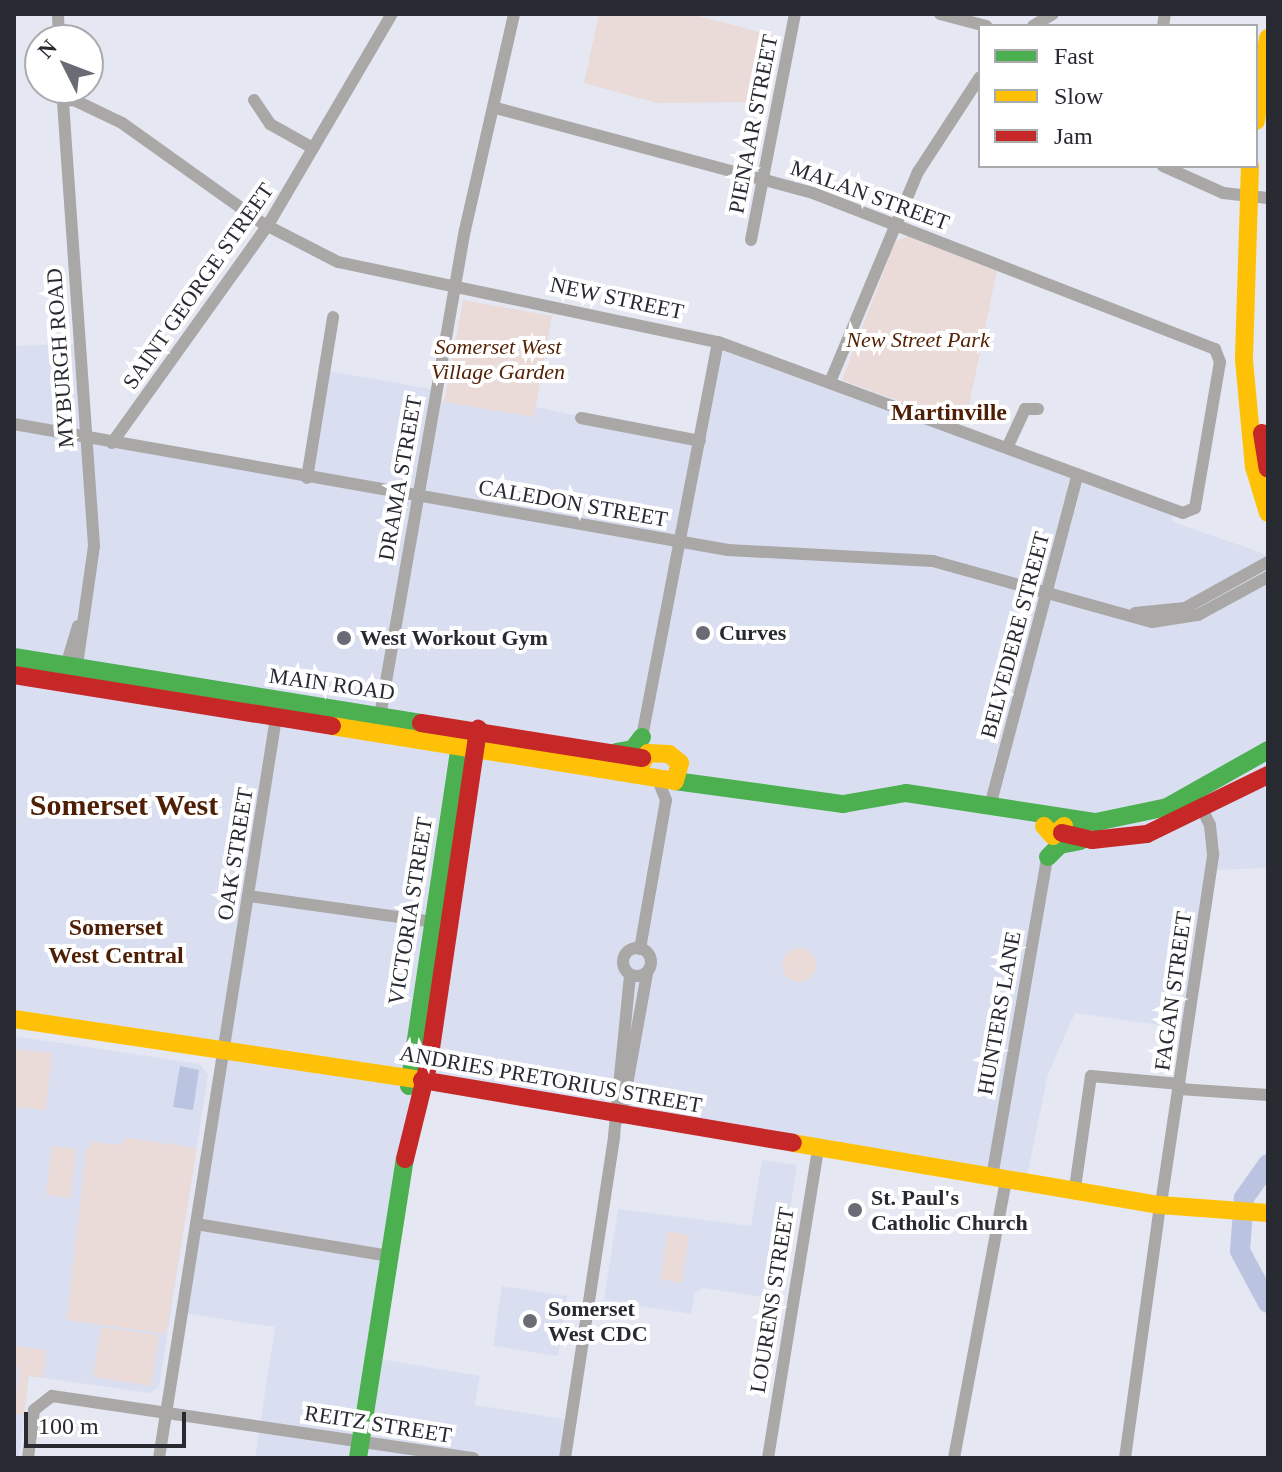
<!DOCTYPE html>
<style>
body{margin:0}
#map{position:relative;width:1282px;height:1472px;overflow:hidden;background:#e5e8f2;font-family:Georgia,serif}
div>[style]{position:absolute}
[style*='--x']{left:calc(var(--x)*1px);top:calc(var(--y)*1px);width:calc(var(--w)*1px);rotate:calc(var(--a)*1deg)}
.built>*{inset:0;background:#d9dff1}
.green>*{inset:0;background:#eadbd9}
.round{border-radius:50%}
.water>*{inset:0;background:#bac4e0}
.river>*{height:20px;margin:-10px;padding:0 10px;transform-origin:10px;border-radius:10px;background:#bac4e0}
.street>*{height:12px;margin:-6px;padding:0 6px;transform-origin:6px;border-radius:6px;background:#aaa7a7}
.street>.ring{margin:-6px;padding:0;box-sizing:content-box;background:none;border:12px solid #aaa7a7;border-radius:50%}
.fast>*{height:18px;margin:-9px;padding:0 9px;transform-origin:9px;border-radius:9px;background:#4caf50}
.slow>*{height:18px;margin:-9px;padding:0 9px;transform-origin:9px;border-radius:9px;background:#ffc107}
.jam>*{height:18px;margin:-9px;padding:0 9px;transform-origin:9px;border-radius:9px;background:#c62828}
.dots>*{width:22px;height:22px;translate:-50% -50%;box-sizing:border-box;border:4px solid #fff;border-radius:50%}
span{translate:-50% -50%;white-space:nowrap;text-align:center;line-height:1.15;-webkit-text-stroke:8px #fff;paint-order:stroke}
.street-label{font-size:22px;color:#282a31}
.park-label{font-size:22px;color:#552206;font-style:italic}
.poi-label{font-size:22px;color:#282a31;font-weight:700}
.left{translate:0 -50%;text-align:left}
.neighbourhood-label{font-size:24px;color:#4e1e05;font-weight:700}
.district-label{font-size:30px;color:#4e1e05;font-weight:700}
.frame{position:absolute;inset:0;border:16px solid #282a31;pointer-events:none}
.legend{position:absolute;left:978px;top:24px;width:280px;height:144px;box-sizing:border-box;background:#fff;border:2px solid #a9aaad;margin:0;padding:10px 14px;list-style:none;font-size:24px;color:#282a31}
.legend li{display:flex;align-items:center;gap:16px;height:40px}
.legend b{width:40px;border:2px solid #a9aaad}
.north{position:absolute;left:24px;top:24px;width:80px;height:80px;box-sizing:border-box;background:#fff;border:2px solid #a9aaad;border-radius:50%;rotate:312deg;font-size:22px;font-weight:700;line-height:32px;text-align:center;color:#282a31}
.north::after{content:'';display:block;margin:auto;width:28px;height:36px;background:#6a6c75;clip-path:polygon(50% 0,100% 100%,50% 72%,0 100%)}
.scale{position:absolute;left:24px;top:1412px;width:162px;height:36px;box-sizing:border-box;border:4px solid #282a31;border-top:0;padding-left:10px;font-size:24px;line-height:28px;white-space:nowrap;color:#282a31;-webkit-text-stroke:6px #fff;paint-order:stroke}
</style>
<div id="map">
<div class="built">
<div style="clip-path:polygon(718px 342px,1172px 507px,1173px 522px,1268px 555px,1268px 868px,1211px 870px,1187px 1029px,1075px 1013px,1048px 1074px,1026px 1181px,416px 1078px,374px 1358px,480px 1376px,475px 1405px,571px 1420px,565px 1458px,255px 1458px,275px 1327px,182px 1313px,226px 1051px,14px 1018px,14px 346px,77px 344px,86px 439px,306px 478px,324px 370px,436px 390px,435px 400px,533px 417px,536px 407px,699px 441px)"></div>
<div style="clip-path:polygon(14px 1036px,200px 1064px,208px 1075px,159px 1387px,150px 1393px,29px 1376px,19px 1458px,14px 1458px)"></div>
<div style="clip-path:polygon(762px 1160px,797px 1165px,776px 1299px,703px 1288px,695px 1293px,691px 1314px,604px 1300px,618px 1209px,751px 1226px)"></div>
<div style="clip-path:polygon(502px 1286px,567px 1296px,558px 1356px,493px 1346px)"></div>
</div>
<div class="green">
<div style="clip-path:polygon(599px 14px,690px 14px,779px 37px,768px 102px,657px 103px,584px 83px)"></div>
<div style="clip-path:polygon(908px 236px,997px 271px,965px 425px,842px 380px,895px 242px)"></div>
<div style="clip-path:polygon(463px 300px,552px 316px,534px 417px,444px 402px)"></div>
<div class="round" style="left:782px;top:948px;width:34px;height:34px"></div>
<div style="clip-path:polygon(14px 1049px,52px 1053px,46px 1110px,14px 1107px)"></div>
<div style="clip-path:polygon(127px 1138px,197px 1148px,166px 1334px,67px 1320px,86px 1150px,93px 1142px,121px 1145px)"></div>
<div style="clip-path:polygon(52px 1146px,76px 1149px,71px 1198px,46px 1195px)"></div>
<div style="clip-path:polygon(668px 1232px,689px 1235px,682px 1283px,660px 1279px)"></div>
<div style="clip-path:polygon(101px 1327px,159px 1335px,151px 1386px,93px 1377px)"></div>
<div style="clip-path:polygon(14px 1346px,46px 1350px,43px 1378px,28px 1376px,24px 1415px,14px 1414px,20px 1367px,14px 1366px)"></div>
</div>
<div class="water">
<div style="clip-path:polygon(180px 1066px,199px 1070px,193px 1110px,173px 1107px)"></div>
</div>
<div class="river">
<div style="--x:1268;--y:1164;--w:42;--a:125.2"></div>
<div style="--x:1244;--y:1198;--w:53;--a:94.3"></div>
<div style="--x:1240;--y:1251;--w:59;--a:61.7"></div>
</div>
<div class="street">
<div style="--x:58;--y:14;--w:26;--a:88"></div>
<div style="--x:940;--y:14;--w:48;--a:14.6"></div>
<div style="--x:1033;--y:26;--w:23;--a:-31"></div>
<div style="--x:1163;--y:26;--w:12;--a:-81"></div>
<div style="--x:62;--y:88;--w:459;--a:86"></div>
<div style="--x:94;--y:546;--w:128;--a:98.1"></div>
<div style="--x:254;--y:100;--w:29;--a:56"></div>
<div style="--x:270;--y:124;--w:49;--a:29.2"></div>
<div style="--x:63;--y:101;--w:11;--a:-5"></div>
<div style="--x:74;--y:100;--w:53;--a:25.6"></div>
<div style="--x:122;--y:123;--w:172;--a:35.5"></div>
<div style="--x:262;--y:223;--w:85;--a:27.2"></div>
<div style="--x:338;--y:262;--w:388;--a:11.9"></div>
<div style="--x:718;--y:342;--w:495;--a:20.2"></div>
<div style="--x:1183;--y:513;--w:13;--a:-23"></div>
<div style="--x:1195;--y:508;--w:148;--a:-80.3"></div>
<div style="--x:1220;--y:362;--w:14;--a:-111"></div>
<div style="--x:1215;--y:349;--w:431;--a:-158.8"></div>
<div style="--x:813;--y:193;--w:331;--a:-165"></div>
<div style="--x:1163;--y:166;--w:66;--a:24.2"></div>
<div style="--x:1223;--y:193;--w:45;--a:6.3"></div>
<div style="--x:751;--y:240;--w:230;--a:-79"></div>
<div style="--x:830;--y:382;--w:228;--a:-67.3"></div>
<div style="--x:918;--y:172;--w:113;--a:-56.9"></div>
<div style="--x:581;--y:418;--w:121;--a:10.9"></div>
<div style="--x:14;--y:424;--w:725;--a:10.01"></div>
<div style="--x:728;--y:550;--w:205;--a:3.1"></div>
<div style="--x:933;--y:561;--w:227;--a:15.6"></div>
<div style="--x:1152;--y:622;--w:47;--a:-8.7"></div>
<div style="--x:1198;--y:615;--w:80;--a:-28.5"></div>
<div style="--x:112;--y:443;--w:268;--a:-54.4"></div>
<div style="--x:268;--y:225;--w:245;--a:-59.6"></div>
<div style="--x:1007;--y:448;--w:43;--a:-65.2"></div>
<div style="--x:1025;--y:409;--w:13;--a:0"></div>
<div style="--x:307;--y:478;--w:163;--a:-80.8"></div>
<div style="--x:1135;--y:613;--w:50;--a:-5.7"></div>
<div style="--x:1185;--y:608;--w:95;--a:-29"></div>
<div style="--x:65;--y:669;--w:45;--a:-73.2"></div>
<div style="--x:380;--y:716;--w:493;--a:-80.1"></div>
<div style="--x:465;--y:230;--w:221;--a:-77.2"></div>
<div style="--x:641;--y:742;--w:407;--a:-79.1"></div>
<div style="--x:990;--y:806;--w:343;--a:-75.2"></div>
<div style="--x:249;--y:896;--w:186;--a:8"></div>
<div class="ring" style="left:623px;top:948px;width:16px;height:16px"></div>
<div style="--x:640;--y:949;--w:151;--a:-80.1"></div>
<div style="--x:666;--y:800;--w:18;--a:-112"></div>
<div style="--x:1179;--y:1089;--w:89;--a:3.9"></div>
<div style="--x:621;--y:1118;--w:147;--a:-79.8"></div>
<div style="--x:992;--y:1177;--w:329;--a:-80.2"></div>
<div style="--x:1075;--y:1188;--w:113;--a:-81.9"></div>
<div style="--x:1091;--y:1076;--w:89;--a:5.1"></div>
<div style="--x:1162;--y:1197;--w:347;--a:-81.5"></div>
<div style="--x:1213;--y:854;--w:29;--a:-96"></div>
<div style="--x:1210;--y:825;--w:35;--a:-117"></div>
<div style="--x:196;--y:1224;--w:196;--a:9.4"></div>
<div style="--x:28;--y:1458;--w:48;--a:-82.9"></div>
<div style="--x:34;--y:1410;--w:23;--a:-38"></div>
<div style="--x:52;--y:1396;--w:426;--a:8.4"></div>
<div style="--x:159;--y:1458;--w:756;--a:-81.02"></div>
<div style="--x:565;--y:1458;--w:326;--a:-81.3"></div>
<div style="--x:614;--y:1136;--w:162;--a:-84.3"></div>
<div style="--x:768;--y:1458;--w:313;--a:-80.8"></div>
<div style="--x:954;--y:1458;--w:284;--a:-79.4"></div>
<div style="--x:1125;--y:1458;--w:255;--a:-82.1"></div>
</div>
<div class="fast">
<div style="--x:14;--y:657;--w:412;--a:9.2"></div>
<div style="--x:616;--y:752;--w:17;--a:-10"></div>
<div style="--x:633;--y:749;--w:15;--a:-53"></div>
<div style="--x:675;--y:781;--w:170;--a:7.8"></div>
<div style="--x:843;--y:804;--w:64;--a:-9.9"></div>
<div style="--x:906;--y:793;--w:192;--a:8.7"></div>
<div style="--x:1096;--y:822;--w:73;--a:-11.9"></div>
<div style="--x:1167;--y:807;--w:116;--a:-29.4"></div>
<div style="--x:1048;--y:857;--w:17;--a:-45"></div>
<div style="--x:1060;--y:845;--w:21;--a:-11"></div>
<div style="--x:409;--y:1086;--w:358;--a:-81.5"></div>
<div style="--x:358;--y:1458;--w:303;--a:-81.1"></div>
</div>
<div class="slow">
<div style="--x:1256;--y:121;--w:84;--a:-81.8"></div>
<div style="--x:1250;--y:166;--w:194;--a:91.8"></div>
<div style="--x:1244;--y:360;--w:107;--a:84.7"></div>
<div style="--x:1254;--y:467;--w:48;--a:73.1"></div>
<div style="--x:332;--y:726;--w:347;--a:9.1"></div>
<div style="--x:640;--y:766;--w:15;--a:-58"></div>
<div style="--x:648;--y:753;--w:21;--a:3"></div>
<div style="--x:669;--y:754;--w:14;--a:39"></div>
<div style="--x:680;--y:763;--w:19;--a:106"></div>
<div style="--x:1044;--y:826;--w:13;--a:48"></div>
<div style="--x:1053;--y:836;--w:15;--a:-42"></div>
<div style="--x:14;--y:1019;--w:413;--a:8.5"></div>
<div style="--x:793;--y:1143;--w:372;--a:9.6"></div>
<div style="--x:1160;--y:1205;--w:108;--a:4.2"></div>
</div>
<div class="jam">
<div style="--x:1262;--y:433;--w:36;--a:81"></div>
<div style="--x:14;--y:675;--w:322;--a:9.1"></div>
<div style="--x:421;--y:723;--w:224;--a:9"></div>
<div style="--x:1062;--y:833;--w:31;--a:13"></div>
<div style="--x:1092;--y:840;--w:55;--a:-6.2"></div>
<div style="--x:1147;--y:834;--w:135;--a:-26"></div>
<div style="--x:422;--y:1080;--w:376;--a:9.6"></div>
<div style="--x:405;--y:1159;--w:100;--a:-76.1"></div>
<div style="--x:429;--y:1062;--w:337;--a:-81.6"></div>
</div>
<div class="dots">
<div style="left:703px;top:633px;background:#6a6c75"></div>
<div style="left:344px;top:638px;background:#6a6c75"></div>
<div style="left:855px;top:1210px;background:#6a6c75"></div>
<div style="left:530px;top:1321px;background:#6a6c75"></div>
</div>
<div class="street-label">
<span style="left:753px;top:124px;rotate:-79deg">PIENAAR STREET</span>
<span style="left:870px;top:195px;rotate:20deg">MALAN STREET</span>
<span style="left:198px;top:286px;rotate:-55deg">SAINT GEORGE STREET</span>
<span style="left:617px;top:298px;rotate:12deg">NEW STREET</span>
<span style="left:60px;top:358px;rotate:-94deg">MYBURGH ROAD</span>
<span style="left:400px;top:478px;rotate:-80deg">DRAMA STREET</span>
<span style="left:573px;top:503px;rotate:10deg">CALEDON STREET</span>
<span style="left:1015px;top:635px;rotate:-75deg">BELVEDERE STREET</span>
<span style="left:332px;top:684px;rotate:8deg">MAIN ROAD</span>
<span style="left:235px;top:854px;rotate:-81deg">OAK STREET</span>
<span style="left:410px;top:911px;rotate:-81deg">VICTORIA STREET</span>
<span style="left:1173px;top:991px;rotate:-82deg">FAGAN STREET</span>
<span style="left:999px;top:1013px;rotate:-80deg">HUNTERS LANE</span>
<span style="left:551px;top:1079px;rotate:10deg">ANDRIES PRETORIUS STREET</span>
<span style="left:772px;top:1300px;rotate:-81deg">LOURENS STREET</span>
<span style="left:378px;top:1424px;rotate:9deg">REITZ STREET</span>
</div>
<div class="park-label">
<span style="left:918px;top:340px">New Street Park</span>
<span style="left:498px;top:359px">Somerset West<br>Village Garden</span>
</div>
<div class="poi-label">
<span class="left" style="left:719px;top:633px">Curves</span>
<span class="left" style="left:360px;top:638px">West Workout Gym</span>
<span class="left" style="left:871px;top:1210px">St. Paul's<br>Catholic Church</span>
<span class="left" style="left:548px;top:1321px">Somerset<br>West CDC</span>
</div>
<div class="neighbourhood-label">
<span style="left:949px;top:413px">Martinville</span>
<span style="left:116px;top:942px">Somerset<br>West Central</span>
</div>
<div class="district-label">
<span style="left:124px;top:805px">Somerset West</span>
</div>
<div class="frame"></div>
<ul class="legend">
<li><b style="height:10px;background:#4caf50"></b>Fast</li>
<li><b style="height:10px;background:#ffc107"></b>Slow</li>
<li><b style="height:10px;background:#c62828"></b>Jam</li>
</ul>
<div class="north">N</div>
<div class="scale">100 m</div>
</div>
